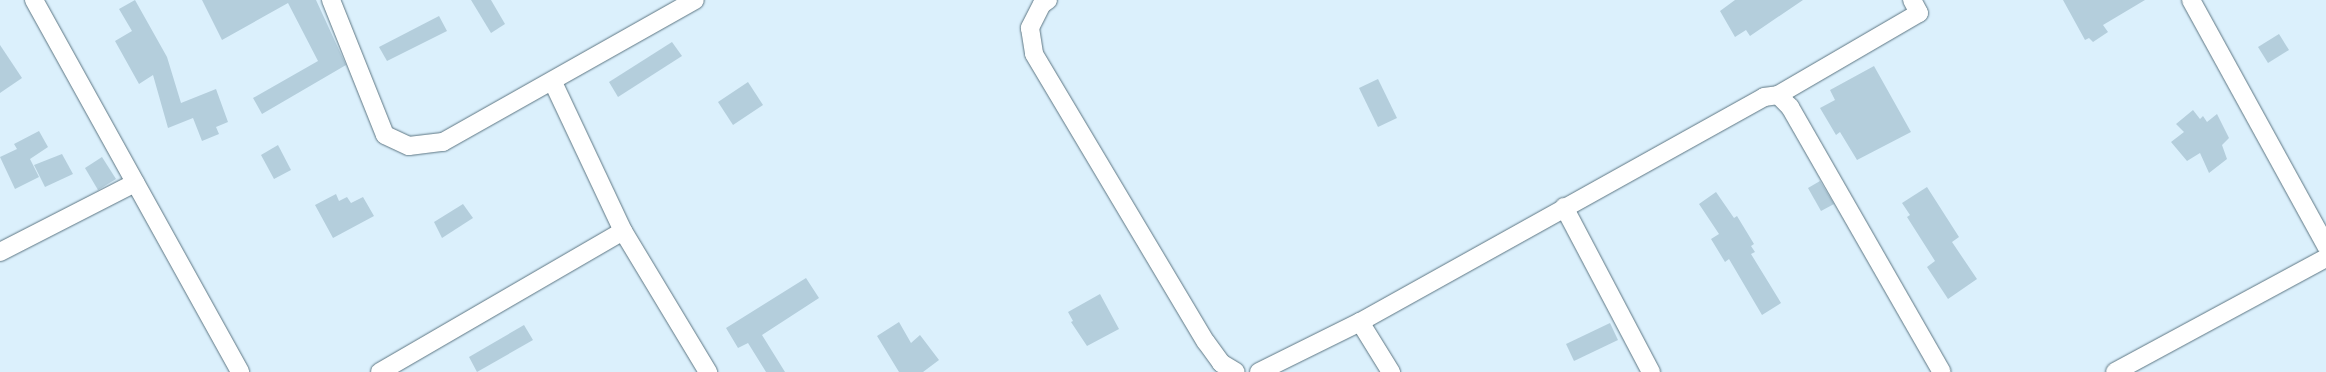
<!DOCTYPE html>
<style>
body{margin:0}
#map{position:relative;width:2326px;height:372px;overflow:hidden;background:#dbf0fc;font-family:"Nunito Sans",sans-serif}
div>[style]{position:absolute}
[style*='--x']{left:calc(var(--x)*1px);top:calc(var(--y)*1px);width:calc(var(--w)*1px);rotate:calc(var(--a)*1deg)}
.building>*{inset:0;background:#b4cedc}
.roads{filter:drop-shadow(0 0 1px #5d7683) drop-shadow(0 0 1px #5d7683)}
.street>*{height:18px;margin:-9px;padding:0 9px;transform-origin:9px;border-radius:9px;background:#fff}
span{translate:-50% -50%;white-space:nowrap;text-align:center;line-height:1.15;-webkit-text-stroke:3px #fff;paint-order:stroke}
</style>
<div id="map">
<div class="building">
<div style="clip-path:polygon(135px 0,167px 57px,181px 103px,216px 89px,228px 122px,216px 127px,219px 134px,202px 141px,193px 118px,168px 128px,153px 75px,139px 84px,115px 41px,132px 31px,119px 9px)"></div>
<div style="clip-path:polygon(202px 0,316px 0,346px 65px,262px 114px,253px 98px,318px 61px,288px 3px,222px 40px)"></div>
<div style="clip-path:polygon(471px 0,491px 0,505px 24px,491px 33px)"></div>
<div style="clip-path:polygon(1735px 0,1803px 0,1750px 36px,1746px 30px,1735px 37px,1720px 11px)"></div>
<div style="clip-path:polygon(2063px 0,2145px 0,2103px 25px,2108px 32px,2093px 42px,2089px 38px,2085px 40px)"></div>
<div style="clip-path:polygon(439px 16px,447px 31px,387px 61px,379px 47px)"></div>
<div style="clip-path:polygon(2279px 34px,2289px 50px,2268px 63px,2258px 47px)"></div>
<div style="clip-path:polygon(672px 42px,682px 56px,618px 97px,609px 82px)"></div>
<div style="clip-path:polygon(0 45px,22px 78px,0 93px)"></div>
<div style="clip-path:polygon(1874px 66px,1911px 132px,1857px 160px,1840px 132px,1836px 135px,1820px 108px,1835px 100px,1830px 90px)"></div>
<div style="clip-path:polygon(1378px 79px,1397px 118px,1378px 127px,1359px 88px)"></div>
<div style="clip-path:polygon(748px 82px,763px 105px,733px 125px,718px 102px)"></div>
<div style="clip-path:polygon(2193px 110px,2200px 119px,2203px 116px,2207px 122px,2217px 114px,2229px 138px,2222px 145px,2227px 159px,2209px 173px,2200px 153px,2187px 161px,2171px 142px,2184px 132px,2176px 124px)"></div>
<div style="clip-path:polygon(39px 131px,48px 147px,30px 159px,39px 177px,15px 189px,0 157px,17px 149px,14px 144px)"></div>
<div style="clip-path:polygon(278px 145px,291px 170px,274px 179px,261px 155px)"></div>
<div style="clip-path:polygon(62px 154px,73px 174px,45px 187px,34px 165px)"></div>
<div style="clip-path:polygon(102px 157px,116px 179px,98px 190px,85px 168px)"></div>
<div style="clip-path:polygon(1820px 181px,1834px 204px,1821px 211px,1808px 188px)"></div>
<div style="clip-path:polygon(1927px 187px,1959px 237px,1952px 242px,1977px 279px,1948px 299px,1927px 267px,1935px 261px,1907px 217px,1910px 215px,1902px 203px)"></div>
<div style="clip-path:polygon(1716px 192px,1734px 218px,1737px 216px,1754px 244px,1751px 246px,1755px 252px,1751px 254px,1781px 303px,1762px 315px,1729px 259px,1725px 262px,1711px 239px,1719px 234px,1699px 204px)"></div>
<div style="clip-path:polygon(336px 194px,339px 201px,347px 197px,351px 203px,363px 197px,374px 216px,333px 238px,315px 205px)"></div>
<div style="clip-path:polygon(463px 204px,473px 218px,442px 238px,434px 222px)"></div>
<div style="clip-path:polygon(806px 278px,819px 298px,762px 335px,785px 372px,766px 372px,748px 343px,738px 348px,726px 328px)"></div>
<div style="clip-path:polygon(1100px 294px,1119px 329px,1087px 346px,1071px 322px,1073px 321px,1068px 312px)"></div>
<div style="clip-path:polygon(899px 322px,911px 343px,920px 335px,939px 360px,923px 372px,899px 372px,877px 336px)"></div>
<div style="clip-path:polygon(1610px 323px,1618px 340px,1574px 361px,1566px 344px)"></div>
<div style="clip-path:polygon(524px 325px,533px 340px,477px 372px,469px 357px)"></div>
</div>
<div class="roads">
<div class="street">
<div style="--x:34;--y:0;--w:425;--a:61"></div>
<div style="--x:331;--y:0;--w:145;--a:68.2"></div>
<div style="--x:385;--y:135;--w:26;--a:25"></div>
<div style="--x:409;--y:146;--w:34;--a:-7"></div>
<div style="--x:443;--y:142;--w:289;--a:-29.4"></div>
<div style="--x:1048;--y:0;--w:7;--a:146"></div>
<div style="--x:1042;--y:4;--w:27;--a:117"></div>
<div style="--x:1030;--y:28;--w:26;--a:81"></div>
<div style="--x:1034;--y:54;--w:335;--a:59.2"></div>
<div style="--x:1206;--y:342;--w:26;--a:54"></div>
<div style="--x:1221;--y:363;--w:17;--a:31"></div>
<div style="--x:2191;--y:0;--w:281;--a:61.2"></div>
<div style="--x:1778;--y:95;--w:163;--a:-30.2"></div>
<div style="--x:1919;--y:13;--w:15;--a:-118"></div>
<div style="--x:1564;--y:207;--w:187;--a:62.2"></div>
<div style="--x:623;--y:231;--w:165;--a:58.9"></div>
<div style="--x:0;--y:252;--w:152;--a:-27.1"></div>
<div style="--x:1360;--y:322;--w:59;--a:58.2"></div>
<div style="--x:380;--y:372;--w:281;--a:-30.1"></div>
<div style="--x:623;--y:231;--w:165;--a:-115.2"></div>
<div style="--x:1259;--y:372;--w:113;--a:-26.3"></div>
<div style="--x:1360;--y:322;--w:462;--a:-29.1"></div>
<div style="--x:1764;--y:97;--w:14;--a:-8"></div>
<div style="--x:1778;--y:95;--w:17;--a:45"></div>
<div style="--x:1790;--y:107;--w:305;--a:60.2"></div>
<div style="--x:2115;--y:372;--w:240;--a:-28.4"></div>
</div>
</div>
</div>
